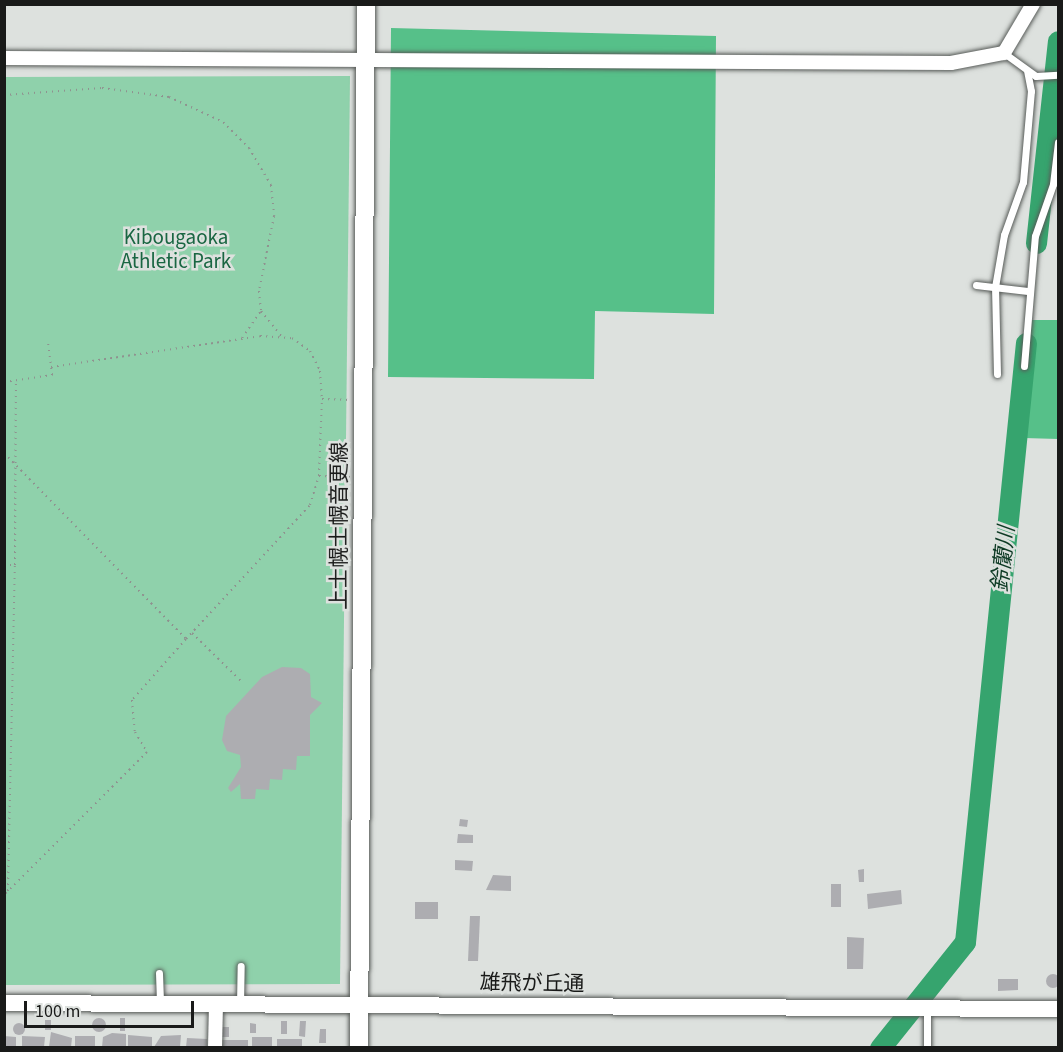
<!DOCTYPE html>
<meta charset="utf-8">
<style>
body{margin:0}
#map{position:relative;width:1063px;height:1052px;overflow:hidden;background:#dde1de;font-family:"Source Sans 3","Noto Sans JP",sans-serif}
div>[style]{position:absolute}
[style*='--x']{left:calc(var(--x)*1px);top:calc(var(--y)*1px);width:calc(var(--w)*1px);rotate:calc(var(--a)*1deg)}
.green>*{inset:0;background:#8fd1ab}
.forest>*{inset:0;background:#56c089}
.stream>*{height:4px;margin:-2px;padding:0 2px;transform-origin:2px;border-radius:2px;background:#36a46e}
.river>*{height:21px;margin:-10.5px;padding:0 10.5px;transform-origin:10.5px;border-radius:10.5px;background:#36a46e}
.building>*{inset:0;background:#adadb1}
.round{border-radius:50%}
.path>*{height:2px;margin-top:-1px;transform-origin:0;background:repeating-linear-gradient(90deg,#8f928f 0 1.5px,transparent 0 6px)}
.roads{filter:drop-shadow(0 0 2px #575b58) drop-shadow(0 0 2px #575b58)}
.service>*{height:7px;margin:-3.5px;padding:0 3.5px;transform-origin:3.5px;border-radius:3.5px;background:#fff}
.minor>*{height:14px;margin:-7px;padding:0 7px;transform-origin:7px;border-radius:7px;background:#fff}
.tertiary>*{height:16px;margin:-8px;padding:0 8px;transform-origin:8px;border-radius:8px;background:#fff}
.secondary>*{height:18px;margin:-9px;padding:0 9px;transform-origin:9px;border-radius:9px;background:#fff}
span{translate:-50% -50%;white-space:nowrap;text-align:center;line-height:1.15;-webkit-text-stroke:5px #dde1de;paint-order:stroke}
.park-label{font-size:21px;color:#196642}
.street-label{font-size:21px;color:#191a19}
.water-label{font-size:22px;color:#0e3b25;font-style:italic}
.frame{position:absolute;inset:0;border:6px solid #191a19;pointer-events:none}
.scale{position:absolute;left:24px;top:1001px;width:170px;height:27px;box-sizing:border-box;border:3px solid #191a19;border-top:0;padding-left:8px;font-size:18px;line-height:21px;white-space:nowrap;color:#191a19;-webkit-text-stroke:4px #dde1de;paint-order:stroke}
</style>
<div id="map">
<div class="green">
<div style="clip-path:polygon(350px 76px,340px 984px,5px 985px,5px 77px)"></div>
</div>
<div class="forest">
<div style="clip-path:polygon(391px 28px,716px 36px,714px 314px,595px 311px,594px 379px,388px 377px)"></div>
<div style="clip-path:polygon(1029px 320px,1058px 320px,1058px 439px,1024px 438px)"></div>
</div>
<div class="stream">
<div style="--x:1055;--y:56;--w:3;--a:18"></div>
</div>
<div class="river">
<div style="--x:1036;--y:243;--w:203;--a:-83.8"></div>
<div style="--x:880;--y:1048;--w:136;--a:-51.3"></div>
<div style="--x:965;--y:942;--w:602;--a:-84.19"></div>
</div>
<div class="building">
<div style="clip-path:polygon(282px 667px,301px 668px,310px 674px,311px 697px,322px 703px,310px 715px,310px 756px,297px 756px,296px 770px,283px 769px,282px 780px,270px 779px,269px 790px,256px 789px,255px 799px,241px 799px,240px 784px,231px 792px,228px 788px,241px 767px,240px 755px,227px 751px,222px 740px,226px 716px,262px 677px)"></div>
<div style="clip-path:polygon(460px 819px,468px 820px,467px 827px,459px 826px)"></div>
<div style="clip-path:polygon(458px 834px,473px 835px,473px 843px,457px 843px)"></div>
<div style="clip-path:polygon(455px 860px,473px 861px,472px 871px,455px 870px)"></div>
<div style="clip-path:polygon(864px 869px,864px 882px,859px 882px,858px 870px)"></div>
<div style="clip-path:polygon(493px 875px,511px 876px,511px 891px,486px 890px)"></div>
<div style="clip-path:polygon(831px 884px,841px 884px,841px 907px,831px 907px)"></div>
<div style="clip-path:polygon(901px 890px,902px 904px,868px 909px,867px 894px)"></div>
<div style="clip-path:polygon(415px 902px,438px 902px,438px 919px,415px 919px)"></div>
<div style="clip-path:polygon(470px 916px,480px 916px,478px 961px,468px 961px)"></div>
<div style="clip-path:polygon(847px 937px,864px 938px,863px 969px,847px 969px)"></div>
<div class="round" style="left:1046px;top:974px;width:14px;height:14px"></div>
<div style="clip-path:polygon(998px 979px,1018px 979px,1018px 990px,998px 991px)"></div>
<div class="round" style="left:92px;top:1018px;width:14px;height:14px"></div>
<div style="clip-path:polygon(120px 1018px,125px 1018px,125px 1031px,120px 1031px)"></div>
<div style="clip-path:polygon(45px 1020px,51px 1020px,51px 1030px,45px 1030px)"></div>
<div style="clip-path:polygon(281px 1021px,287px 1021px,287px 1034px,281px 1034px)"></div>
<div style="clip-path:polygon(300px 1021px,306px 1021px,305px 1037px,299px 1036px)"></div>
<div style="clip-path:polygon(250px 1023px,256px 1024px,256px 1033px,250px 1033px)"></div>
<div class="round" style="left:13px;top:1023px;width:12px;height:12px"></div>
<div style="clip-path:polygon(222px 1027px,229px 1027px,229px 1037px,222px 1037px)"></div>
<div style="clip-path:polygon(320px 1029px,326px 1029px,326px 1043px,319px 1043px)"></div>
<div style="clip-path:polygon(51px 1032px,72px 1038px,71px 1047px,49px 1047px)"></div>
<div style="clip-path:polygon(112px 1033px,126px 1034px,126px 1047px,102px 1047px,103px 1037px)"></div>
<div style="clip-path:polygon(128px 1035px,152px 1037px,152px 1047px,128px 1047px)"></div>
<div style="clip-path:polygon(181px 1035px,180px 1047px,154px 1047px,161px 1036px)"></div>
<div style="clip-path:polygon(4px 1036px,16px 1037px,16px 1047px,4px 1047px)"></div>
<div style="clip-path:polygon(22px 1036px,45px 1037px,44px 1047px,22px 1047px)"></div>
<div style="clip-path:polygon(75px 1036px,95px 1036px,95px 1047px,75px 1047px)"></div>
<div style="clip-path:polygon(252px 1037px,272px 1037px,272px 1047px,252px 1047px)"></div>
<div style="clip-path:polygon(187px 1038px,207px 1039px,207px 1047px,186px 1047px)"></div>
<div style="clip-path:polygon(277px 1039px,302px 1039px,302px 1047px,277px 1047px)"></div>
<div style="clip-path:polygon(222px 1040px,248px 1040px,248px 1047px,222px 1047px)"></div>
</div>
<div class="path">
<div style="--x:4;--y:95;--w:98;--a:-4.1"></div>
<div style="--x:102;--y:88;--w:68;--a:7.7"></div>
<div style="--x:169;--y:97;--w:60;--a:24.8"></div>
<div style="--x:223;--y:122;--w:37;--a:45"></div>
<div style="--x:249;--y:148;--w:43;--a:59.3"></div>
<div style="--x:271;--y:185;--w:31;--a:84"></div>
<div style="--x:274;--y:216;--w:76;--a:101.3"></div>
<div style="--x:259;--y:291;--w:20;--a:84"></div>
<div style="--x:261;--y:311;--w:35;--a:51"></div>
<div style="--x:242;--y:338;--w:33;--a:-55"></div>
<div style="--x:51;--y:367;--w:211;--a:-8.4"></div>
<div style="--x:260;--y:336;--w:32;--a:4"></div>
<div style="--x:292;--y:338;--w:22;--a:36"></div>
<div style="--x:310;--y:351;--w:22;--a:63"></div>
<div style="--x:320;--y:371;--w:28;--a:86"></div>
<div style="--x:4;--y:382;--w:49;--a:-8.3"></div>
<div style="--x:52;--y:375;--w:32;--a:-97"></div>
<div style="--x:4;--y:453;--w:260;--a:45.6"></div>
<div style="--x:186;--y:639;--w:81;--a:131.5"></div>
<div style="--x:132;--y:700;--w:32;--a:85"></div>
<div style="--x:135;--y:732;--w:23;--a:59"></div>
<div style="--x:147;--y:752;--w:202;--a:135"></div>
<div style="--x:319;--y:476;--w:77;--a:-87.8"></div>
<div style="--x:322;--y:399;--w:28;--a:2"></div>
<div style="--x:4;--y:565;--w:11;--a:0"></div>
<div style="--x:15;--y:565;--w:185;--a:-89.7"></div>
<div style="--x:192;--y:633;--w:71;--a:44.4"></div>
<div style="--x:186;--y:639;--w:183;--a:-47.2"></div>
<div style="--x:310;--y:505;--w:30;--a:-73"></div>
<div style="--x:319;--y:476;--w:31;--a:2"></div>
<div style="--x:8;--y:891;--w:326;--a:-88.8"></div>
</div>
<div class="roads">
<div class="service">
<div style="--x:1004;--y:53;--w:39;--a:36"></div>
<div style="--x:1036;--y:76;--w:22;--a:-3"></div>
<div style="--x:976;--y:285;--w:52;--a:6.6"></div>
<div style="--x:1024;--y:366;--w:130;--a:-85.2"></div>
<div style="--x:1035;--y:236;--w:55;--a:-70.9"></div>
<div style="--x:1053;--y:184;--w:42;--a:-83.2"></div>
<div style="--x:997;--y:374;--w:87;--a:-91.3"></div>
<div style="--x:995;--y:287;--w:53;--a:-80.2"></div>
<div style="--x:1004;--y:235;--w:56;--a:-70.3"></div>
<div style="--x:1023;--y:182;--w:91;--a:-85"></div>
<div style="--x:1031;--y:91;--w:20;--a:-101"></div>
<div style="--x:159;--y:973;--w:31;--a:88"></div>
<div style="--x:240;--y:1005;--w:39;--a:-89"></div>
<div style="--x:927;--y:1048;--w:37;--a:-90"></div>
</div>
<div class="minor">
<div style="--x:4;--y:58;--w:947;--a:0.3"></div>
<div style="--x:951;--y:63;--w:54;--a:-10.7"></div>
<div style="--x:1004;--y:53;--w:57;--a:-59.4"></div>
<div style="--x:215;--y:1048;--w:43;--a:-88.7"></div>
</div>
<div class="tertiary">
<div style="--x:4;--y:1003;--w:1054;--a:0.33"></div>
</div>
<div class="secondary">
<div style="--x:359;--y:1048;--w:1044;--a:-89.62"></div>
</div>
</div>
<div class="park-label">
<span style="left:176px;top:249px">Kibougaoka<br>Athletic Park</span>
</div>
<div class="street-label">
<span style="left:339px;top:526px;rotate:-90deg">上士幌士幌音更線</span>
<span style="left:532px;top:983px;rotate:1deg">雄飛が丘通</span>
</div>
<div class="water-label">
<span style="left:1004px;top:559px;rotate:-84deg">鈴蘭川</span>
</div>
<div class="frame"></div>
<div class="scale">100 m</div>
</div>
